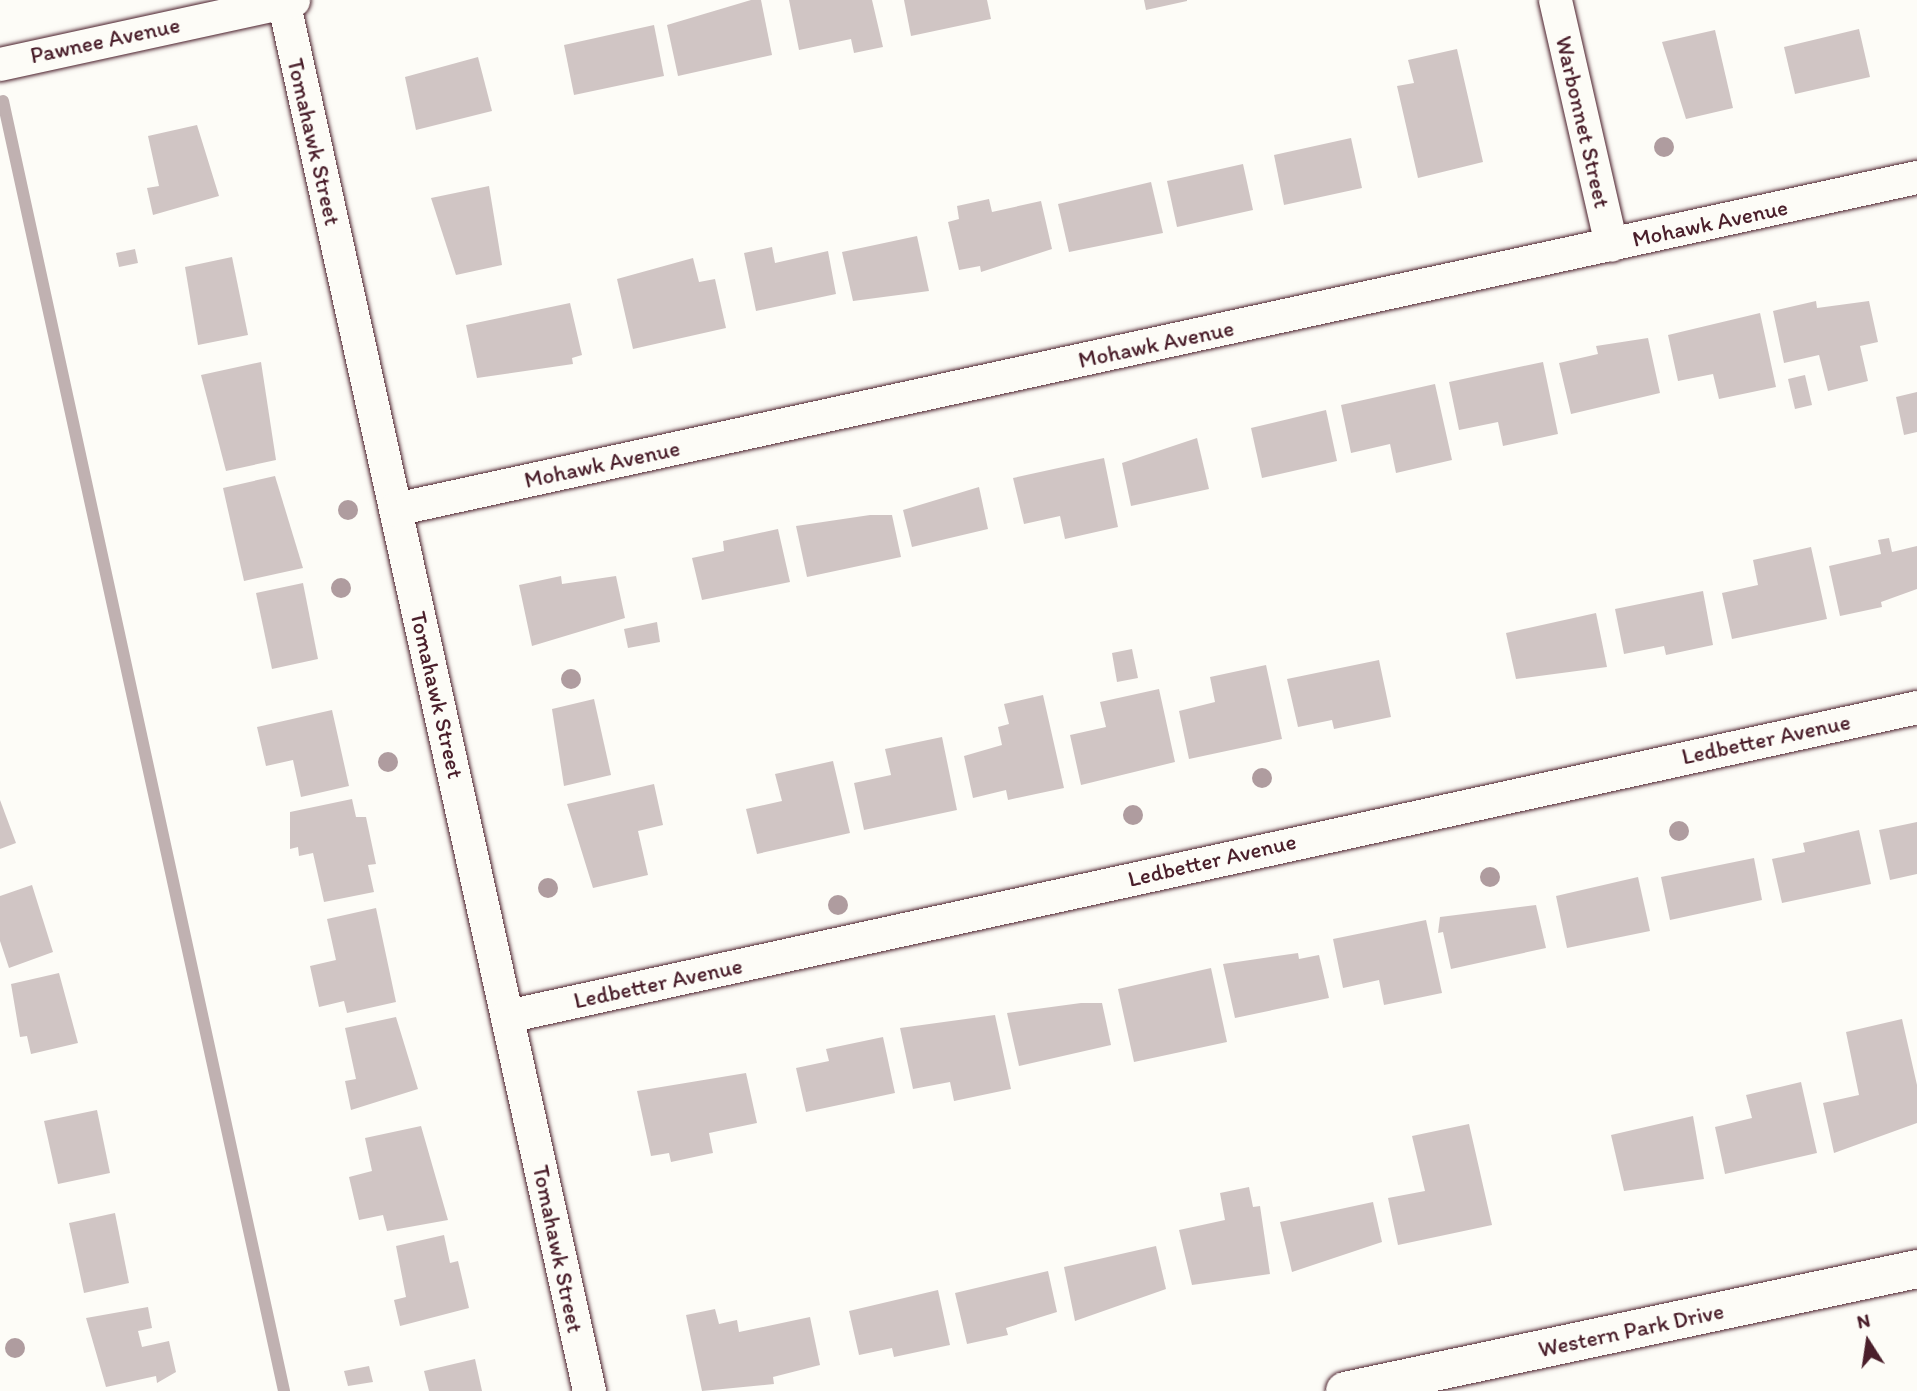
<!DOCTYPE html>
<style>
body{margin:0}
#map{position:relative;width:1917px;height:1391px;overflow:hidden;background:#fdfcf7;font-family:Itim,sans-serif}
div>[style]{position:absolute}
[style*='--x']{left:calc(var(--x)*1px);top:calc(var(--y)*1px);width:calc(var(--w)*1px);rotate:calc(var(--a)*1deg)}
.stream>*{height:12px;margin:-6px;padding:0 6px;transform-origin:6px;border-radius:6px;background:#c0b1b1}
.building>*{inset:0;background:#d0c5c4}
.roads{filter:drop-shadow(0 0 2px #4a1f2b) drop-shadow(0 0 2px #4a1f2b)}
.minor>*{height:33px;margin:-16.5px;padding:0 16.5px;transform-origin:16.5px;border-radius:16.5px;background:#fdfcf7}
.tertiary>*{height:38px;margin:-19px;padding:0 19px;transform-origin:19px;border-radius:19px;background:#fdfcf7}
.trees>*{width:20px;height:20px;margin:-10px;border-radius:50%;background:#af9c9f}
span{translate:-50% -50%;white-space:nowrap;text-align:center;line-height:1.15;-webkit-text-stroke:5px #fdfcf7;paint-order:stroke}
.street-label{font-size:23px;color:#4a1f2b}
.north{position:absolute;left:1833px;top:1307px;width:70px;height:70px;-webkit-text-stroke:5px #fdfcf7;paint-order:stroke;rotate:348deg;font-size:19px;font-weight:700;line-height:28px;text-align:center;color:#4a1f2b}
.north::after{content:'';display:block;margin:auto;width:24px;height:32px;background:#4a1f2b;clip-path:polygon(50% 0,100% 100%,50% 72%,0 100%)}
</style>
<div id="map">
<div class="stream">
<div style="--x:3;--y:101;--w:1320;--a:77.71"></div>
</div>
<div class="building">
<div style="clip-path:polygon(751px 0,761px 0,772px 55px,678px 76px,667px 25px)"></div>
<div style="clip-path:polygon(789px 0,872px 0,883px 47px,854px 53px,851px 39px,799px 50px)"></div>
<div style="clip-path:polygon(904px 0,987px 0,991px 19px,911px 36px)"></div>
<div style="clip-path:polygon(1144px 0,1187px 0,1187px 1px,1146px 10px)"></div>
<div style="clip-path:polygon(654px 25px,664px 76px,574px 95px,564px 45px)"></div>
<div style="clip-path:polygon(1859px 29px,1870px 77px,1795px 94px,1784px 47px)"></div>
<div style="clip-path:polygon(1715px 30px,1733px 108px,1686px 119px,1662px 42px)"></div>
<div style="clip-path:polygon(1457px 49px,1483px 162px,1418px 178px,1397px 86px,1414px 83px,1408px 60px)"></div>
<div style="clip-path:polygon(478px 57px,492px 111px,416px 130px,405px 77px)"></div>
<div style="clip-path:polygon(197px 125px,219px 196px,153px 215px,147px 188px,159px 186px,148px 136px)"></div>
<div style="clip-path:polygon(1351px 138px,1362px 188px,1284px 205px,1274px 155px)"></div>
<div style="clip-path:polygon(1243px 164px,1253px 210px,1177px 227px,1167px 181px)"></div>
<div style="clip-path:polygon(1151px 182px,1163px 233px,1069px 252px,1058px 204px)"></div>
<div style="clip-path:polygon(489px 186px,502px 265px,456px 275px,431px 198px)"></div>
<div style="clip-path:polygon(989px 199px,992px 212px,1041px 201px,1052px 249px,981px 272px,980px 266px,959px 270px,948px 222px,959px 219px,957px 206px)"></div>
<div style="clip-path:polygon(917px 236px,929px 291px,853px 301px,842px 252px)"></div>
<div style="clip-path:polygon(772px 247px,775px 263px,828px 251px,836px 294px,756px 311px,744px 253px)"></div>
<div style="clip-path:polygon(135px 249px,138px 263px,119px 267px,116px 253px)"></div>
<div style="clip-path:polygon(232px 257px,248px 335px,198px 345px,185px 267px)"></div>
<div style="clip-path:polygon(693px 258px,699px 282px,715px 279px,726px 328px,633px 349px,617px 279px)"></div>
<div style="clip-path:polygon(1816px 301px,1817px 308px,1869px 301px,1878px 342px,1860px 346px,1868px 381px,1828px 391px,1819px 355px,1784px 363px,1773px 311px)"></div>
<div style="clip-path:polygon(570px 303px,582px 355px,572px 358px,573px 364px,477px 378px,466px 325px)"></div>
<div style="clip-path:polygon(1760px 313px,1776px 387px,1719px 399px,1713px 374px,1678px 381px,1668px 335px)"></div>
<div style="clip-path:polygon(1648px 338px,1660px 393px,1571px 414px,1559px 363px,1598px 354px,1596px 346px)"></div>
<div style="clip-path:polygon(261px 362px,276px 460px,226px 471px,201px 375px)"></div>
<div style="clip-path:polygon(1543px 362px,1558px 434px,1503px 446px,1498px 422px,1459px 430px,1449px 382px)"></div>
<div style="clip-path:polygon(1805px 375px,1812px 405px,1795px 409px,1788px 379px)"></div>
<div style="clip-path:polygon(1435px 384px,1452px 460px,1396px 473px,1390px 444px,1351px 453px,1341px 405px)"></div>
<div style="clip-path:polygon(1917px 392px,1917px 432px,1904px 435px,1896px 397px)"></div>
<div style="clip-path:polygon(1326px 410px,1337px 461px,1262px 478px,1251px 428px)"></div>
<div style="clip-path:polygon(1197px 438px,1209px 489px,1131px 506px,1122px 463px)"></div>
<div style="clip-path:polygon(1104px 458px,1118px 527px,1065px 539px,1060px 516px,1024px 524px,1013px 478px)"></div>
<div style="clip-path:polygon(275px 476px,303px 568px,244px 581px,223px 488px)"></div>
<div style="clip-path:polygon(979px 487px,988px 529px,912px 547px,903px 510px)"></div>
<div style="clip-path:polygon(870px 515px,892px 515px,901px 557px,807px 577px,796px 526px)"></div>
<div style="clip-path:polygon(778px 529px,790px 582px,702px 600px,692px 558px,724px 551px,723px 541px)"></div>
<div style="clip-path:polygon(1889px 538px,1892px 552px,1917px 546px,1917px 589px,1881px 602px,1882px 607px,1840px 616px,1829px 566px,1881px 554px,1878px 540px)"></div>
<div style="clip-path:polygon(1811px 547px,1827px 619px,1732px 639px,1722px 593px,1758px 585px,1753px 560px)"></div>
<div style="clip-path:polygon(561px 576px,562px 584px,616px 576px,625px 618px,532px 646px,519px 585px)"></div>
<div style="clip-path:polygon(303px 583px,318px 659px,272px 669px,256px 593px)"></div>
<div style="clip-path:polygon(1703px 591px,1713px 645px,1666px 655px,1664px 646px,1624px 654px,1615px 609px)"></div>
<div style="clip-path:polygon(1596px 613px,1607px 667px,1516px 679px,1506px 633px)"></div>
<div style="clip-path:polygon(657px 622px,660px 642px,628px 648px,624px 629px)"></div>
<div style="clip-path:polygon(1132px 649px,1138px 678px,1117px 682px,1112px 653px)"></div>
<div style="clip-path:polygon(1379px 660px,1391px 717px,1334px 729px,1332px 720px,1298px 727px,1287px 679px)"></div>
<div style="clip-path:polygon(1266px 665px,1282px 739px,1189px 759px,1179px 711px,1215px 702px,1210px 677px)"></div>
<div style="clip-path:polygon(1159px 689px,1175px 762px,1081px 785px,1070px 735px,1106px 727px,1100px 702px)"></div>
<div style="clip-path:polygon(1043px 695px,1064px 788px,1008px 800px,1006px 790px,973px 798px,964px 756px,1002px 745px,998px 727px,1009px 724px,1004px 704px)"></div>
<div style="clip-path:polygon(594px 699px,611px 775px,564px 786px,552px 709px)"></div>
<div style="clip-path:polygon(332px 710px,349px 786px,301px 797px,293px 760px,266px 766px,257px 727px)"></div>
<div style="clip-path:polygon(942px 737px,957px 810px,864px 830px,854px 783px,891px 775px,885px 749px)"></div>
<div style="clip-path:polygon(833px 761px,850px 833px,757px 854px,746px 809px,782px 801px,775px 774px)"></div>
<div style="clip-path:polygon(654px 784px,663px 825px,638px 831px,648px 875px,593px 888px,567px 804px)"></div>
<div style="clip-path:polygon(352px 799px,356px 817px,366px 817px,376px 864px,368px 865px,374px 892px,324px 902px,313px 853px,299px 856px,298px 847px,290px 849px,290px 812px)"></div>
<div style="clip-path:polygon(0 800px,16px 843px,0 849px)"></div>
<div style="clip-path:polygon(1917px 822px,1917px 874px,1890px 880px,1879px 830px)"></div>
<div style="clip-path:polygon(1859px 830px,1871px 884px,1782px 903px,1772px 859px,1805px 852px,1803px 843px)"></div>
<div style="clip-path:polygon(1754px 858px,1762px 900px,1670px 920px,1661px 877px)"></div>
<div style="clip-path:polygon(1638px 877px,1650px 931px,1567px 948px,1556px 896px)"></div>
<div style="clip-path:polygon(32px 885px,53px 952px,9px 968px,0 941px,0 896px)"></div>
<div style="clip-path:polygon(1536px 905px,1546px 948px,1451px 969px,1443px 932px,1438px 933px,1440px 917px)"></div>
<div style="clip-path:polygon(376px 908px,396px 1002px,347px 1013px,344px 1001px,319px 1007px,310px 966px,336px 960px,327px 919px)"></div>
<div style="clip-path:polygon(1426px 920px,1442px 993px,1384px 1005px,1379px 980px,1343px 988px,1333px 939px)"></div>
<div style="clip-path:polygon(1298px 953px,1299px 959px,1319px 955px,1329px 998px,1235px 1018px,1223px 964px)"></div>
<div style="clip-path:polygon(1211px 968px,1227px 1042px,1134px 1062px,1118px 989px)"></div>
<div style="clip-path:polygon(59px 973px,78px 1043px,31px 1054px,27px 1036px,20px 1037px,11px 984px)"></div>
<div style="clip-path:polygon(1081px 1003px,1102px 1003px,1111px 1045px,1019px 1066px,1007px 1013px)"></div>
<div style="clip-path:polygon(995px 1015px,1011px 1089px,954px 1101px,950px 1082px,913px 1089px,900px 1028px)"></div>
<div style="clip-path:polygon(396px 1017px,418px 1089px,351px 1110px,345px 1081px,356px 1079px,345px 1028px)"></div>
<div style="clip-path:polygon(1902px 1019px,1917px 1085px,1917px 1123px,1834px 1153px,1823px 1103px,1859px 1095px,1846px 1032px)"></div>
<div style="clip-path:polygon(883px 1037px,895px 1093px,806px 1112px,796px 1068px,829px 1061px,826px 1049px)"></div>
<div style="clip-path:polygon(746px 1073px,757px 1123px,709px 1133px,713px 1153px,671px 1162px,669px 1153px,651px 1156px,637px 1091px)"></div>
<div style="clip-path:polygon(1801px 1082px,1817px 1153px,1725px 1174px,1715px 1127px,1752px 1118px,1746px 1095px)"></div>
<div style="clip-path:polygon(97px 1110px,110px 1173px,58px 1184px,44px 1121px)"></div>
<div style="clip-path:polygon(1693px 1116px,1704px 1179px,1624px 1191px,1611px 1135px)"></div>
<div style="clip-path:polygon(1469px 1124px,1492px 1225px,1398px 1245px,1388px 1198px,1425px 1191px,1412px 1136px)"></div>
<div style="clip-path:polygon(421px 1126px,448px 1220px,387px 1231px,383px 1215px,359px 1220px,349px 1177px,372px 1171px,365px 1138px)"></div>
<div style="clip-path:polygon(1249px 1187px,1253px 1207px,1260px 1206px,1270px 1274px,1192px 1285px,1179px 1230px,1225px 1220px,1220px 1193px)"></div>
<div style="clip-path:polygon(1373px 1202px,1382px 1242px,1292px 1272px,1280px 1222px)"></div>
<div style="clip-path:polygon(115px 1213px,129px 1283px,84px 1293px,69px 1223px)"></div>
<div style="clip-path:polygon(444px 1235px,450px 1263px,458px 1261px,469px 1308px,400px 1326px,394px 1300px,406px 1297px,396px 1246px)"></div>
<div style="clip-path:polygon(1156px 1246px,1166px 1289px,1075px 1321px,1064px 1267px)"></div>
<div style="clip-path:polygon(1048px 1271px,1057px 1312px,1006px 1328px,1008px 1335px,967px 1344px,955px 1293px)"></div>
<div style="clip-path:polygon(938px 1290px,950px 1345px,894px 1357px,892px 1348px,859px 1355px,849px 1311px)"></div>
<div style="clip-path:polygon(148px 1307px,152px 1328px,138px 1331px,142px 1347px,169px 1341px,176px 1372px,157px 1383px,156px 1376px,106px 1387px,86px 1318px)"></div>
<div style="clip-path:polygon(715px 1309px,719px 1324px,737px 1320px,739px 1332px,810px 1317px,820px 1365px,773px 1377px,774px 1384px,702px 1391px,686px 1315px)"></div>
<div style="clip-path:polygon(475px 1359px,482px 1391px,429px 1391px,424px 1371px)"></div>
<div style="clip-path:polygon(369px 1366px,373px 1382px,348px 1386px,344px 1371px)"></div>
</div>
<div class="roads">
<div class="minor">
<div style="--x:283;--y:0;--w:1424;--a:77.59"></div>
<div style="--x:1555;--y:0;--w:251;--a:77.1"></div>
<div style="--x:0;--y:64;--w:300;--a:-12.3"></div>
<div style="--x:395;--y:509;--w:1558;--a:-12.31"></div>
<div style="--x:507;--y:1016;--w:1443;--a:-12.36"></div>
</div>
<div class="tertiary">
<div style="--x:1345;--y:1391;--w:585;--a:-12.04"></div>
</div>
</div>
<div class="trees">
<div style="left:1664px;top:147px"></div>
<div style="left:348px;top:510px"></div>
<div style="left:341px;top:588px"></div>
<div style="left:571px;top:679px"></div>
<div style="left:388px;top:762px"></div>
<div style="left:1262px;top:778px"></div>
<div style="left:1133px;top:815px"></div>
<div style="left:1679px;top:831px"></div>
<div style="left:1490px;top:877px"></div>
<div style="left:548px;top:888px"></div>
<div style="left:838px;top:905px"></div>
<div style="left:15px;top:1348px"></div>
</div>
<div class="street-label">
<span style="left:105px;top:40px;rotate:-12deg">Pawnee Avenue</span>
<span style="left:1583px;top:122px;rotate:77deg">Warbonnet Street</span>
<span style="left:314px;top:142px;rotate:77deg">Tomahawk Street</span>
<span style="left:1710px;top:223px;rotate:-12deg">Mohawk Avenue</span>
<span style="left:1156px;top:344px;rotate:-12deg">Mohawk Avenue</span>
<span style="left:602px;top:464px;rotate:-12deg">Mohawk Avenue</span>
<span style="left:437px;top:695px;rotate:77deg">Tomahawk Street</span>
<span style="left:1766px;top:739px;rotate:-12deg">Ledbetter Avenue</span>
<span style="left:1212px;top:860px;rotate:-13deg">Ledbetter Avenue</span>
<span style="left:658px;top:983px;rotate:-12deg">Ledbetter Avenue</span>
<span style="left:558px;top:1249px;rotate:78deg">Tomahawk Street</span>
<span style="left:1631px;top:1330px;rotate:-12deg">Western Park Drive</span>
</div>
<div class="north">N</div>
</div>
